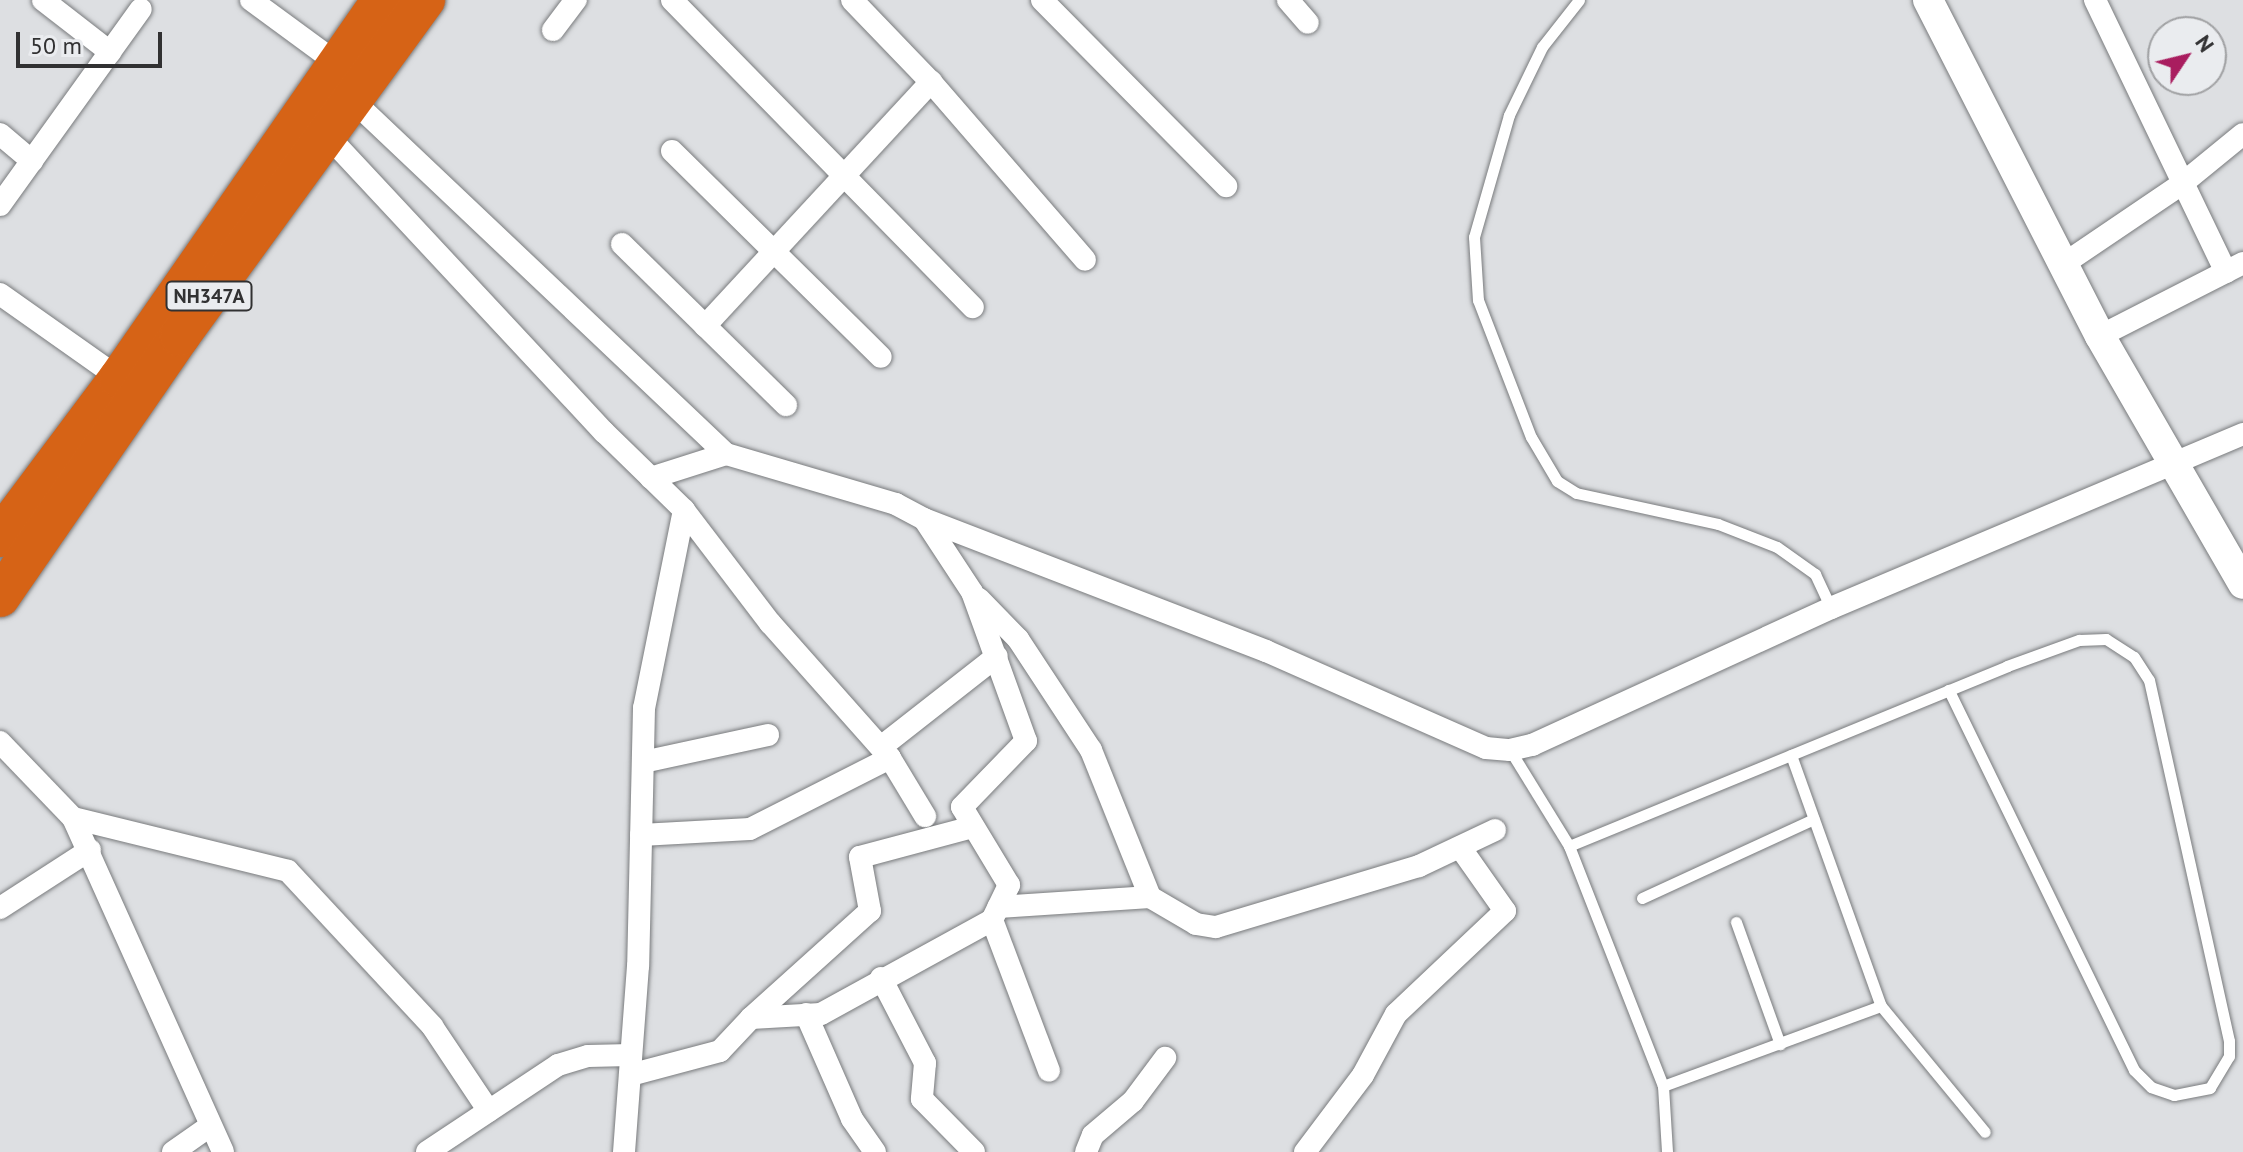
<!DOCTYPE html>
<style>
body{margin:0}
#map{position:relative;width:2243px;height:1152px;overflow:hidden;background:#dddfe2;font-family:"PT Sans",sans-serif}
div>[style]{position:absolute}
[style*='--x']{left:calc(var(--x)*1px);top:calc(var(--y)*1px);width:calc(var(--w)*1px);rotate:calc(var(--a)*1deg)}
.roads{filter:drop-shadow(0 0 2px #797b7d) drop-shadow(0 0 2px #797b7d)}
.lane>*{height:11px;margin:-5.5px;padding:0 5.5px;transform-origin:5.5px;border-radius:5.5px;background:#fff}
.street>*{height:22px;margin:-11px;padding:0 11px;transform-origin:11px;border-radius:11px;background:#fff}
.secondary>*{height:30px;margin:-15px;padding:0 15px;transform-origin:15px;border-radius:15px;background:#fff}
.highway>*{height:40px;margin:-20px;padding:0 20px;transform-origin:20px;border-radius:20px;background:#d66316}
span{translate:-50% -50%;white-space:nowrap;text-align:center;line-height:1.15;-webkit-text-stroke:6px #eaecef;paint-order:stroke}
.shield-label span{padding:2px 6px;background:#eaecef;border:2px solid;border-radius:6px;-webkit-text-stroke-width:0}
.shield-label{font-size:20px;color:#313132;font-weight:700}
.north{position:absolute;left:2147px;top:16px;width:80px;height:80px;box-sizing:border-box;background:#eaecef;border:2px solid #a0a1a3;border-radius:50%;rotate:55deg;font-size:22px;font-weight:700;line-height:32px;text-align:center;color:#313132}
.north::after{content:'';display:block;margin:auto;width:28px;height:36px;background:#a91d5f;clip-path:polygon(50% 0,100% 100%,50% 72%,0 100%)}
.scale{position:absolute;left:16px;top:32px;width:146px;height:36px;box-sizing:border-box;border:4px solid #313132;border-top:0;padding-left:10px;font-size:24px;line-height:28px;white-space:nowrap;color:#313132;-webkit-text-stroke:6px #eaecef;paint-order:stroke}
</style>
<div id="map">
<div class="roads">
<div class="lane">
<div style="--x:1579;--y:0;--w:60;--a:128.2"></div>
<div style="--x:1542;--y:47;--w:76;--a:115.9"></div>
<div style="--x:1509;--y:115;--w:127;--a:106"></div>
<div style="--x:1474;--y:237;--w:63;--a:86.4"></div>
<div style="--x:1478;--y:300;--w:147;--a:68.9"></div>
<div style="--x:1531;--y:437;--w:51;--a:59.4"></div>
<div style="--x:1557;--y:481;--w:22;--a:32"></div>
<div style="--x:1576;--y:493;--w:145;--a:12.3"></div>
<div style="--x:1718;--y:524;--w:63;--a:21.3"></div>
<div style="--x:1777;--y:547;--w:47;--a:35.4"></div>
<div style="--x:1815;--y:574;--w:38;--a:65"></div>
<div style="--x:1510;--y:750;--w:113;--a:58.4"></div>
<div style="--x:1569;--y:846;--w:258;--a:68.6"></div>
<div style="--x:1663;--y:1086;--w:66;--a:86.5"></div>
<div style="--x:1791;--y:755;--w:267;--a:70.3"></div>
<div style="--x:1881;--y:1006;--w:163;--a:50.5"></div>
<div style="--x:1569;--y:846;--w:474;--a:-22.3"></div>
<div style="--x:2007;--y:666;--w:77;--a:-19.9"></div>
<div style="--x:2079;--y:640;--w:27;--a:-2"></div>
<div style="--x:2106;--y:639;--w:33;--a:33"></div>
<div style="--x:2134;--y:657;--w:27;--a:57"></div>
<div style="--x:2149;--y:680;--w:370;--a:77.5"></div>
<div style="--x:2229;--y:1041;--w:15;--a:90"></div>
<div style="--x:2229;--y:1056;--w:37;--a:121"></div>
<div style="--x:2210;--y:1088;--w:37;--a:169"></div>
<div style="--x:2174;--y:1095;--w:24;--a:-161"></div>
<div style="--x:2151;--y:1087;--w:24;--a:-135"></div>
<div style="--x:2134;--y:1070;--w:423;--a:-116"></div>
<div style="--x:1642;--y:898;--w:189;--a:-24.7"></div>
<div style="--x:1736;--y:922;--w:130;--a:70.2"></div>
<div style="--x:1663;--y:1086;--w:232;--a:-20.2"></div>
</div>
<div class="street">
<div style="--x:43;--y:0;--w:85;--a:37.8"></div>
<div style="--x:251;--y:0;--w:108;--a:36.3"></div>
<div style="--x:672;--y:0;--w:430;--a:45.6"></div>
<div style="--x:852;--y:0;--w:114;--a:46.1"></div>
<div style="--x:931;--y:82;--w:235;--a:49.1"></div>
<div style="--x:1042;--y:0;--w:262;--a:45.3"></div>
<div style="--x:1288;--y:0;--w:30;--a:49"></div>
<div style="--x:2095;--y:0;--w:302;--a:64.3"></div>
<div style="--x:553;--y:30;--w:38;--a:-53"></div>
<div style="--x:346;--y:94;--w:523;--a:43.45"></div>
<div style="--x:0;--y:134;--w:42;--a:40.2"></div>
<div style="--x:326;--y:134;--w:408;--a:47"></div>
<div style="--x:604;--y:432;--w:112;--a:44.3"></div>
<div style="--x:684;--y:510;--w:202;--a:101.4"></div>
<div style="--x:644;--y:708;--w:258;--a:91.3"></div>
<div style="--x:638;--y:966;--w:187;--a:94.3"></div>
<div style="--x:672;--y:151;--w:293;--a:44.6"></div>
<div style="--x:0;--y:205;--w:241;--a:-54.3"></div>
<div style="--x:622;--y:244;--w:230;--a:44.5"></div>
<div style="--x:2065;--y:263;--w:143;--a:-34.1"></div>
<div style="--x:2183;--y:183;--w:77;--a:-39.2"></div>
<div style="--x:0;--y:294;--w:146;--a:35.2"></div>
<div style="--x:705;--y:326;--w:333;--a:-47.2"></div>
<div style="--x:2100;--y:336;--w:161;--a:-27"></div>
<div style="--x:924;--y:519;--w:367;--a:21.1"></div>
<div style="--x:1266;--y:651;--w:240;--a:23.8"></div>
<div style="--x:1486;--y:748;--w:24;--a:5"></div>
<div style="--x:1510;--y:750;--w:23;--a:-13"></div>
<div style="--x:1532;--y:745;--w:329;--a:-24.6"></div>
<div style="--x:1831;--y:608;--w:447;--a:-22.9"></div>
<div style="--x:979;--y:599;--w:56;--a:45.7"></div>
<div style="--x:1018;--y:639;--w:133;--a:56.7"></div>
<div style="--x:1091;--y:750;--w:158;--a:68.1"></div>
<div style="--x:1150;--y:897;--w:152;--a:176.2"></div>
<div style="--x:0;--y:742;--w:105;--a:46.2"></div>
<div style="--x:73;--y:818;--w:366;--a:65.8"></div>
<div style="--x:881;--y:747;--w:147;--a:-38.1"></div>
<div style="--x:890;--y:758;--w:68;--a:58.9"></div>
<div style="--x:643;--y:762;--w:128;--a:-12.2"></div>
<div style="--x:73;--y:818;--w:221;--a:13.8"></div>
<div style="--x:288;--y:871;--w:212;--a:47.1"></div>
<div style="--x:432;--y:1026;--w:102;--a:56.2"></div>
<div style="--x:641;--y:835;--w:109;--a:-3.2"></div>
<div style="--x:750;--y:829;--w:157;--a:-26.9"></div>
<div style="--x:890;--y:758;--w:181;--a:-131.6"></div>
<div style="--x:770;--y:623;--w:142;--a:-127.3"></div>
<div style="--x:1150;--y:897;--w:53;--a:30.4"></div>
<div style="--x:1196;--y:924;--w:20;--a:9"></div>
<div style="--x:1216;--y:927;--w:212;--a:-16.7"></div>
<div style="--x:1419;--y:866;--w:84;--a:-25.3"></div>
<div style="--x:0;--y:908;--w:107;--a:-32.8"></div>
<div style="--x:992;--y:920;--w:161;--a:69.3"></div>
<div style="--x:881;--y:978;--w:96;--a:62.6"></div>
<div style="--x:925;--y:1063;--w:36;--a:95"></div>
<div style="--x:922;--y:1099;--w:74;--a:45.5"></div>
<div style="--x:806;--y:1014;--w:115;--a:66.3"></div>
<div style="--x:852;--y:1119;--w:40;--a:55.1"></div>
<div style="--x:751;--y:1018;--w:160;--a:-42"></div>
<div style="--x:870;--y:911;--w:55;--a:-100.5"></div>
<div style="--x:860;--y:857;--w:117;--a:-14.9"></div>
<div style="--x:630;--y:1075;--w:93;--a:-14.9"></div>
<div style="--x:720;--y:1051;--w:45;--a:-46.8"></div>
<div style="--x:751;--y:1018;--w:70;--a:-3.3"></div>
<div style="--x:821;--y:1014;--w:195;--a:-28.8"></div>
<div style="--x:992;--y:920;--w:39;--a:-64"></div>
<div style="--x:1009;--y:885;--w:91;--a:-121.1"></div>
<div style="--x:962;--y:807;--w:92;--a:-45.9"></div>
<div style="--x:1026;--y:741;--w:158;--a:-109.9"></div>
<div style="--x:972;--y:592;--w:87;--a:-123.3"></div>
<div style="--x:924;--y:519;--w:32;--a:-152"></div>
<div style="--x:896;--y:504;--w:177;--a:-163.6"></div>
<div style="--x:726;--y:454;--w:79;--a:162.3"></div>
<div style="--x:173;--y:1152;--w:45;--a:-35.1"></div>
<div style="--x:427;--y:1152;--w:157;--a:-33.6"></div>
<div style="--x:558;--y:1065;--w:31;--a:-17"></div>
<div style="--x:588;--y:1056;--w:43;--a:-1.3"></div>
<div style="--x:1086;--y:1152;--w:18;--a:-68"></div>
<div style="--x:1093;--y:1135;--w:52;--a:-40.4"></div>
<div style="--x:1133;--y:1101;--w:54;--a:-53.3"></div>
<div style="--x:1305;--y:1152;--w:96;--a:-53"></div>
<div style="--x:1363;--y:1075;--w:69;--a:-61.6"></div>
<div style="--x:1396;--y:1014;--w:150;--a:-43.4"></div>
<div style="--x:1505;--y:911;--w:75;--a:-125.2"></div>
</div>
<div class="secondary">
<div style="--x:1928;--y:0;--w:377;--a:62.9"></div>
<div style="--x:2100;--y:336;--w:286;--a:60"></div>
</div>
<div class="highway">
<div style="--x:0;--y:537;--w:199;--a:-53.2"></div>
<div style="--x:119;--y:378;--w:460;--a:-55.2"></div>
<div style="--x:0;--y:597;--w:317;--a:-55.4"></div>
<div style="--x:180;--y:336;--w:416;--a:-53.9"></div>
</div>
</div>
<div class="shield-label">
<span style="left:209px;top:296px">NH347A</span>
</div>
<div class="north">N</div>
<div class="scale">50 m</div>
</div>
